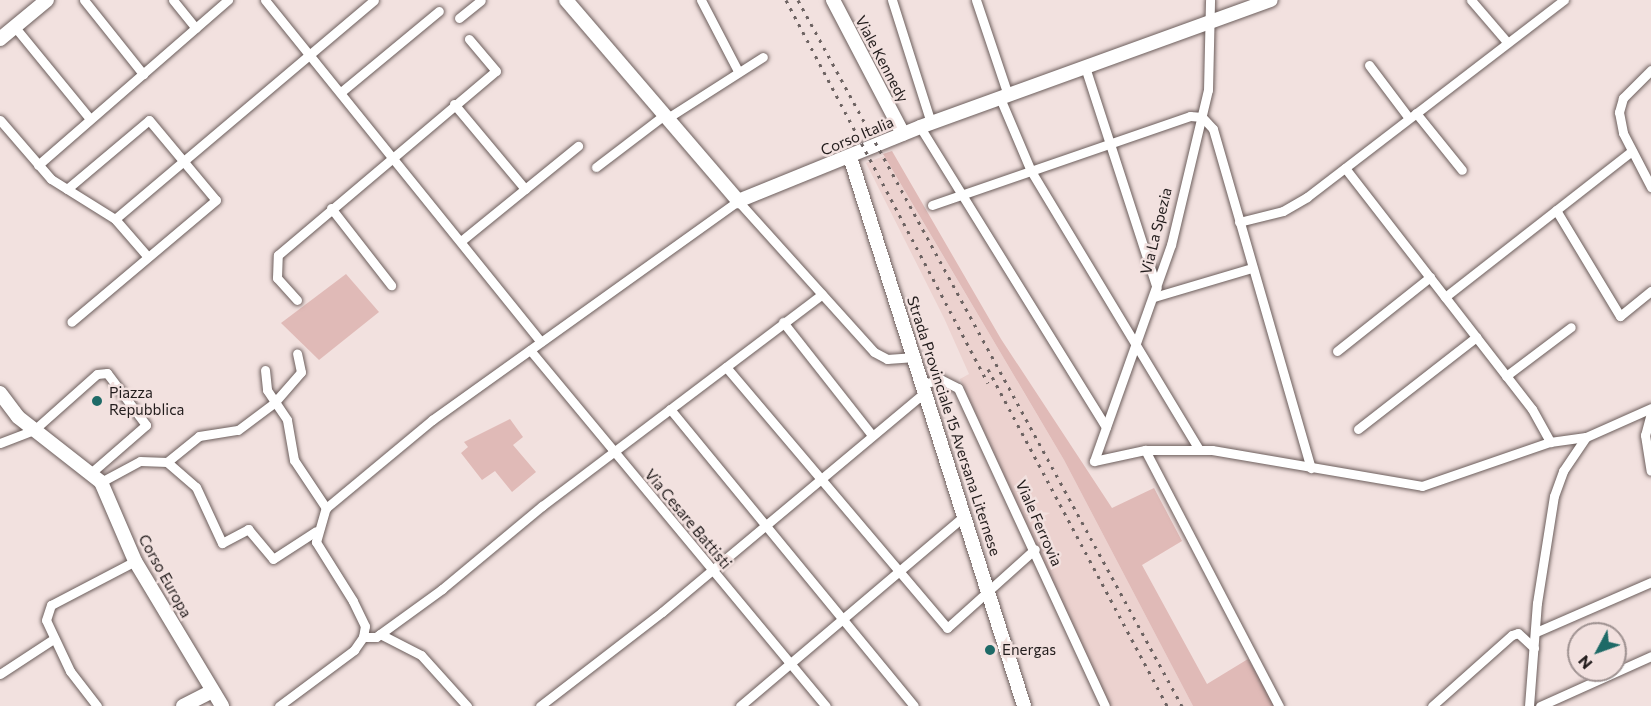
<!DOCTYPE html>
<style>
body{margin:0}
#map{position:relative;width:1651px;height:706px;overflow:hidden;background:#f2e1df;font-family:Commissioner,sans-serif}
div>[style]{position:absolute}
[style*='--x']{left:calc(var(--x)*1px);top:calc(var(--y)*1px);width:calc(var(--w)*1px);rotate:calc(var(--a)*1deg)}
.built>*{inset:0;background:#ecd2cf}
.green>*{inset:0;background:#e0bab7}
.roads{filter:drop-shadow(0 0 2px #6c5e5c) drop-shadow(0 0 2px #6c5e5c)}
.street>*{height:9px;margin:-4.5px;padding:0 4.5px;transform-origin:4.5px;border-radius:4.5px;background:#fff}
.secondary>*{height:14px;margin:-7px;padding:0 7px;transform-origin:7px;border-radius:7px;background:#fff}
.rail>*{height:3px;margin-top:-1.5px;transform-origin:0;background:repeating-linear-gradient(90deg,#6d6362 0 3px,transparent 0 9px)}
.dots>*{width:16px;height:16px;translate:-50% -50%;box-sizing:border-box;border:3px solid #f2e1df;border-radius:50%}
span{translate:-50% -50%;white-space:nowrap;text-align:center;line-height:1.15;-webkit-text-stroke:5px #f2e1df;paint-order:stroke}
.street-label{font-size:15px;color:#221c1c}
.poi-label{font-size:15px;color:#221c1c}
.left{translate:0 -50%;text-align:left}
.north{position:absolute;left:1567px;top:622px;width:60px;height:60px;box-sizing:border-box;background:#f2e1df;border:2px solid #9f9291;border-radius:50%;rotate:229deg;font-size:16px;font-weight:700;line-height:24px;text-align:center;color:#221c1c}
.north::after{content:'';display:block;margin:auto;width:21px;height:27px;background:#1e6a67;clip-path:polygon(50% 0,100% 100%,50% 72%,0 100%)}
</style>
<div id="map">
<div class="built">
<div style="clip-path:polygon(884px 156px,1064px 460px,1193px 706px,1110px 706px,960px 379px,969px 374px,944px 318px,866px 163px)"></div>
</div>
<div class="green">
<div style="clip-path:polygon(892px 151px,1001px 339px,1112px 508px,1154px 488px,1182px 541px,1142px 565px,1207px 684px,1248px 659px,1276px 706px,1193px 706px,1064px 460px,883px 154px)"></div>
<div style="clip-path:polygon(346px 274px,379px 312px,319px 360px,281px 323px)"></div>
<div style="clip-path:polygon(510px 419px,523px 437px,513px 445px,536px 472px,512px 492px,495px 471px,482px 480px,461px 453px,468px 447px,464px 442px)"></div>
</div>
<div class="roads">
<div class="street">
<div style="--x:84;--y:0;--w:95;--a:51.4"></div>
<div style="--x:173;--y:0;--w:36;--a:51"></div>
<div style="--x:265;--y:0;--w:439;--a:51.1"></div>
<div style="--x:701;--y:0;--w:80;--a:62.5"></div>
<div style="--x:892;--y:0;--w:129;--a:72.4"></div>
<div style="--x:976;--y:0;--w:100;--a:71.4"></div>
<div style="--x:1471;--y:0;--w:55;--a:49.4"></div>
<div style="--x:459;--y:18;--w:28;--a:-39"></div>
<div style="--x:14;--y:26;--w:120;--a:50.7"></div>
<div style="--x:1369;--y:65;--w:66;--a:53"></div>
<div style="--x:1085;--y:67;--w:232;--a:72"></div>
<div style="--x:1651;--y:70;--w:40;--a:135"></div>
<div style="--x:1623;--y:98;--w:15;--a:106"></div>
<div style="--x:1619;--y:112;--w:21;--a:79"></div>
<div style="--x:1623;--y:133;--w:61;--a:62.6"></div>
<div style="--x:341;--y:92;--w:127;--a:-39.6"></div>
<div style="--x:1000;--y:98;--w:79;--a:67"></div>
<div style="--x:1031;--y:171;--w:325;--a:58.9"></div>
<div style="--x:454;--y:104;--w:111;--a:50.1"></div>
<div style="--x:1416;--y:113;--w:73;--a:51.1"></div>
<div style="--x:666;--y:119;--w:115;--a:-32.6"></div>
<div style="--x:0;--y:120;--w:78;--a:49.2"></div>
<div style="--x:51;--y:179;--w:75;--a:32"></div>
<div style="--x:115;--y:219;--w:50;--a:49"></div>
<div style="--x:920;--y:127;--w:353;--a:58.2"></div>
<div style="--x:38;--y:165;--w:252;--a:-41"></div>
<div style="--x:596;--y:167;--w:84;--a:-37.3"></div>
<div style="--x:1345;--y:168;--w:305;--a:52.2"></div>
<div style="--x:1532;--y:409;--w:38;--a:61"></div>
<div style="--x:67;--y:189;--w:107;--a:-40.1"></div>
<div style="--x:149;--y:120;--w:104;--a:50.1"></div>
<div style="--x:216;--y:200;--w:189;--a:139.9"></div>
<div style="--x:932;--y:205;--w:273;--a:-19"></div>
<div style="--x:1190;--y:116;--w:12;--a:5"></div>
<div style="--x:1202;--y:117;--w:16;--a:47"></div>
<div style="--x:1213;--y:129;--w:353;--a:73.9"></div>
<div style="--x:331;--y:208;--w:98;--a:52.1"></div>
<div style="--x:1556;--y:210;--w:124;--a:58.9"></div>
<div style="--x:1620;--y:316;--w:40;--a:-39"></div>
<div style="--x:115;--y:219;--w:339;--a:-40.2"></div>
<div style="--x:1239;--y:222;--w:45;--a:-14"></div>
<div style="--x:1283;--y:211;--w:28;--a:-30"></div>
<div style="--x:1307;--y:197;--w:324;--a:-37.5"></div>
<div style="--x:461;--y:241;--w:151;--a:-39.1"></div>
<div style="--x:1154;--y:297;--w:102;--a:-16.5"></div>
<div style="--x:1445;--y:297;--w:237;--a:-38"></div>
<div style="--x:297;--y:300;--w:30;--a:-132"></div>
<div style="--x:277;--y:278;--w:23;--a:-88"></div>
<div style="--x:278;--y:255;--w:285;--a:-40.2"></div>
<div style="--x:496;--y:71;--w:42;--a:-130.2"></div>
<div style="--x:783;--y:322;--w:144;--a:51.8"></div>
<div style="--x:530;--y:350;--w:463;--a:50.3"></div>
<div style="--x:1337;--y:351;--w:119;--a:-38.5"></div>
<div style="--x:726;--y:367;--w:342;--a:49.7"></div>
<div style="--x:947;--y:628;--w:118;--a:-41.9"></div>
<div style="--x:265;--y:370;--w:20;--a:84"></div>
<div style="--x:267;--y:390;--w:36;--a:56"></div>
<div style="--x:287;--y:420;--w:41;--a:80.1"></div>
<div style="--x:294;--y:460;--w:58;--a:56.3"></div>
<div style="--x:1506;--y:376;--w:81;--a:-37"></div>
<div style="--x:924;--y:384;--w:17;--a:-17"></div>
<div style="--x:940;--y:379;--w:20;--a:27"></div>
<div style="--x:958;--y:388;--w:350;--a:65.2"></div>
<div style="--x:670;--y:409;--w:384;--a:50.6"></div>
<div style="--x:1651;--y:413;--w:23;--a:105"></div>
<div style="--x:1645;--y:435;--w:36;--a:81"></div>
<div style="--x:1358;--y:429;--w:150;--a:-37.9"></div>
<div style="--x:0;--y:443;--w:36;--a:-21"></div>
<div style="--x:34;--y:430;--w:84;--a:-41.6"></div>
<div style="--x:97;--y:374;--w:10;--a:-6"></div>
<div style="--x:107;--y:373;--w:65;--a:53.1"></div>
<div style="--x:146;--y:425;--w:72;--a:139"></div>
<div style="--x:1145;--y:450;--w:289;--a:62.4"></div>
<div style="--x:1094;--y:461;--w:52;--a:-12.2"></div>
<div style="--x:1145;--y:450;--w:67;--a:0"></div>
<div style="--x:1212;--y:450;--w:213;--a:9.7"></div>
<div style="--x:1422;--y:486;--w:135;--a:-19"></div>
<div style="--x:1550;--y:442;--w:36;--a:-8"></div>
<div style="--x:1094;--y:461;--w:229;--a:-70.4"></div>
<div style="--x:1171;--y:245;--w:159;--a:-76.6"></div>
<div style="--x:1208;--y:90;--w:90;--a:-88.7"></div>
<div style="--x:167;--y:462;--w:41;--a:-39.1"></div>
<div style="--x:199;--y:436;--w:39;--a:-9"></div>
<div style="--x:238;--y:430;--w:45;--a:-36.9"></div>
<div style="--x:274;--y:403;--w:41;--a:-48.9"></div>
<div style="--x:301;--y:372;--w:19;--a:-102"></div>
<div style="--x:101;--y:482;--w:44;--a:-28.3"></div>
<div style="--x:140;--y:461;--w:27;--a:2"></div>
<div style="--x:167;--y:462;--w:38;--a:41"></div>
<div style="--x:196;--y:487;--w:62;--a:65.1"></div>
<div style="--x:222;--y:543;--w:30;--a:-28"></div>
<div style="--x:248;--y:529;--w:39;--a:50"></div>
<div style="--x:273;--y:559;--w:51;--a:-33.1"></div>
<div style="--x:1536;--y:632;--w:125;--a:-23.5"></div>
<div style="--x:380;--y:634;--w:46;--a:27.1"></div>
<div style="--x:421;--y:655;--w:69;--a:48"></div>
<div style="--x:363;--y:637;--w:13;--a:0"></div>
<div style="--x:376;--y:637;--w:82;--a:-36"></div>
<div style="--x:442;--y:589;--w:130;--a:-39.7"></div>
<div style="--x:542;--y:506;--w:351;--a:-37.1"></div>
<div style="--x:0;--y:674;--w:62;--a:-33.2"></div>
<div style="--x:97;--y:706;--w:44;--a:-127.6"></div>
<div style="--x:70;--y:671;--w:56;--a:-115.2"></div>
<div style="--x:46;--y:620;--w:16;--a:-72"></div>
<div style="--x:51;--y:605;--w:95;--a:-27.6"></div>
<div style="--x:279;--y:706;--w:94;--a:-36.7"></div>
<div style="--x:354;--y:650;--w:16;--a:-55"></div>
<div style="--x:363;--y:637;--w:11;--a:-80"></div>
<div style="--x:365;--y:626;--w:28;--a:-116"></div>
<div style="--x:353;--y:601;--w:70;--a:-122.1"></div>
<div style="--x:316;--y:542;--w:35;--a:-74"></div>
<div style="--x:326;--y:508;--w:138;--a:-39.7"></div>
<div style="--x:432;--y:420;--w:376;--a:-35.6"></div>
<div style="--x:738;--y:201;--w:203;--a:48"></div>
<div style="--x:874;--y:352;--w:15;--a:28"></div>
<div style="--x:887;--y:359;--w:28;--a:-4"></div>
<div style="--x:540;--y:706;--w:154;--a:-37.6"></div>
<div style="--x:662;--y:612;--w:344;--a:-39.9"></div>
<div style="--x:740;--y:706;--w:295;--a:-40.3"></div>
<div style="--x:1432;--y:706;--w:107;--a:-41.6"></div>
<div style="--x:1512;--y:635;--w:6;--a:-18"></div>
<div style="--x:1518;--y:633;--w:22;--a:43"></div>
<div style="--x:1529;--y:706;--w:103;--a:-85.6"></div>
<div style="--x:1537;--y:603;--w:108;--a:-81"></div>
<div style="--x:1554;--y:496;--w:27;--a:-70"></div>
<div style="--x:1563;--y:471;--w:41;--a:-55.9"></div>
<div style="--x:1586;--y:437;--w:71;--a:-24"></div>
<div style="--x:1540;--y:706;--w:122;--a:-24.2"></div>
</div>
<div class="secondary">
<div style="--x:566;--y:0;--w:265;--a:49.4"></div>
<div style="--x:738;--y:201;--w:196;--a:-22.1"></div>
<div style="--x:920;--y:127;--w:373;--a:-19.9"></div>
<div style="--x:833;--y:0;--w:151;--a:62.4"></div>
<div style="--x:0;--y:39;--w:61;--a:-39.7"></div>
<div style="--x:850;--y:157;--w:576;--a:72.41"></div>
<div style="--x:0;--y:393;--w:30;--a:53"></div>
<div style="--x:18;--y:417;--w:105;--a:38.1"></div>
<div style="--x:101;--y:482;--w:86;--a:66.7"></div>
<div style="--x:135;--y:561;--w:169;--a:59"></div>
<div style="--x:183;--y:706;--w:33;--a:-27"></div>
</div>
</div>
<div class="rail">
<div style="--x:786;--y:0;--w:433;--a:62.2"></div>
<div style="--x:798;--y:0;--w:804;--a:61.46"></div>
<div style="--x:988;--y:369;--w:382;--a:62"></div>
</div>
<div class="dots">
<div style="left:97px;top:401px;background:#1e6a67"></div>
<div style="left:990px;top:650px;background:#1e6a67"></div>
</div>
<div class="street-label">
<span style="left:882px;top:59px;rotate:62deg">Viale Kennedy</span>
<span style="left:857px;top:136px;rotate:-23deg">Corso Italia</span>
<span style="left:1156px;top:231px;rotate:-76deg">Via La Spezia</span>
<span style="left:954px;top:426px;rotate:72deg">Strada Provinciale 15 Aversana Liternese</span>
<span style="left:688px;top:519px;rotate:50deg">Via Cesare Battisti</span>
<span style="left:1039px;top:523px;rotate:66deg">Viale Ferrovia</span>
<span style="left:165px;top:576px;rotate:61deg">Corso Europa</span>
</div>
<div class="poi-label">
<span class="left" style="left:109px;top:401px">Piazza<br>Repubblica</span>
<span class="left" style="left:1002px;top:650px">Energas</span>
</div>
<div class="north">N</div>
</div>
